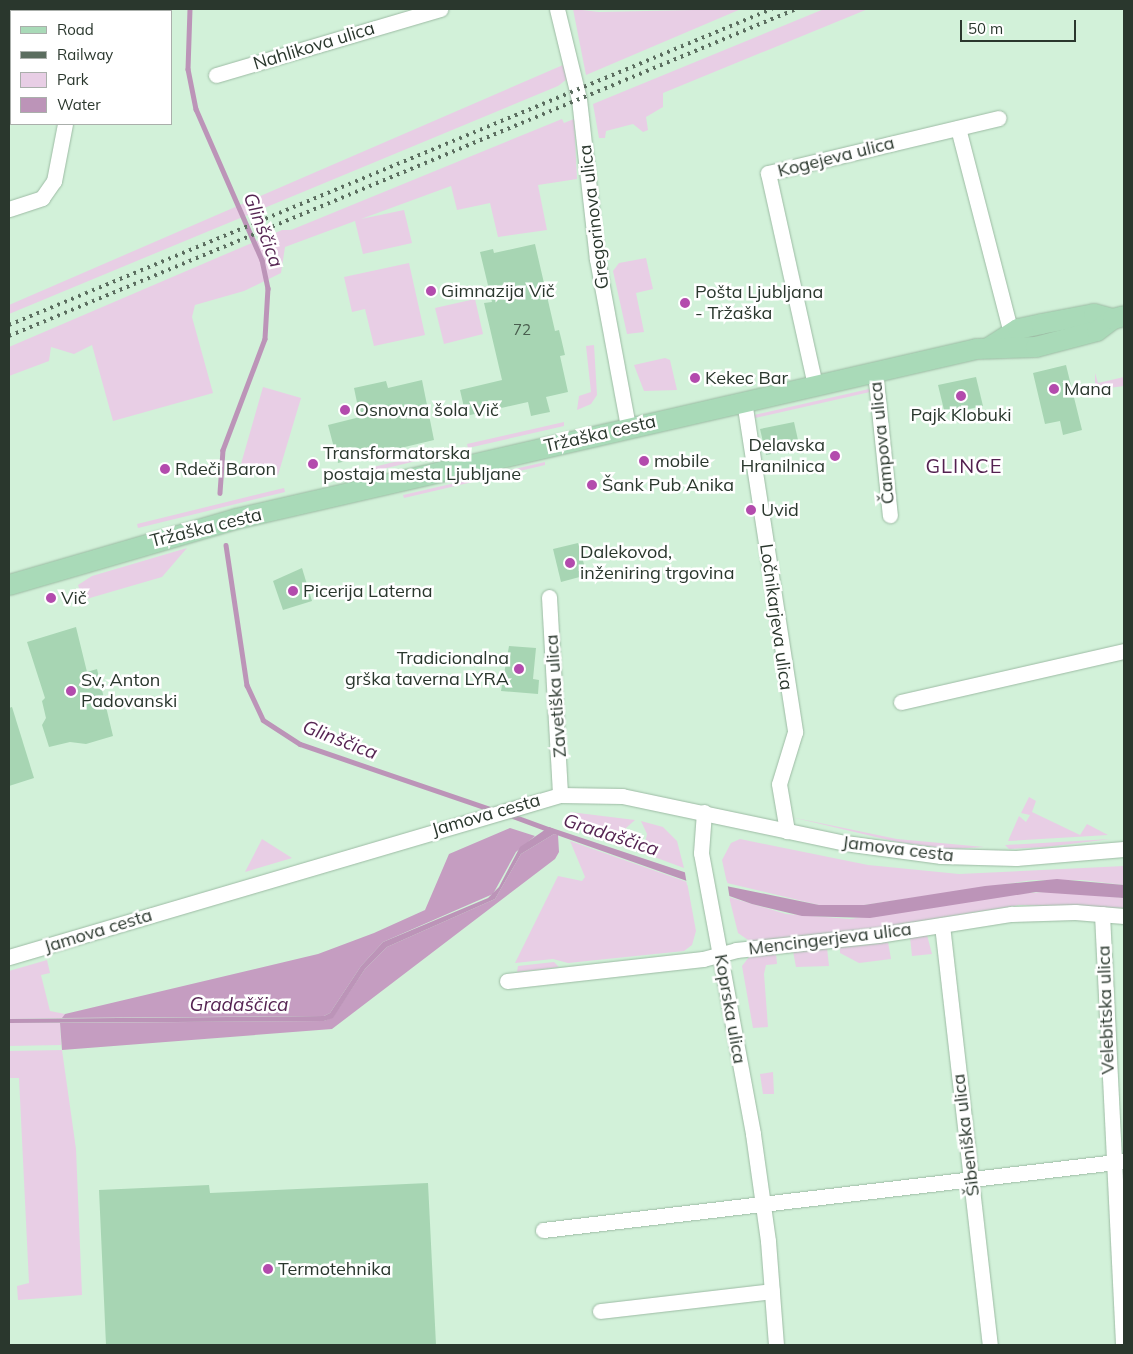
<!DOCTYPE html>
<meta charset="utf-8">
<style>
body{margin:0}
#map{position:relative;width:1133px;height:1354px;overflow:hidden;background:#d2f1d9;font-family:Mulish,sans-serif}
div>[style]{position:absolute}
[style*='--x']{left:calc(var(--x)*1px);top:calc(var(--y)*1px);width:calc(var(--w)*1px);rotate:calc(var(--a)*1deg)}
.green>*{inset:0;background:#e8cee5}
.forest>*{inset:0;background:#c59dc1}
.water>*{inset:0;background:#bc94b8}
.pier>*{inset:0;background:#d2f1d9}
.stream>*{height:4.5px;margin:-2.25px;padding:0 2.25px;transform-origin:2.25px;border-radius:2.25px;background:#bc94b8}
.building>*{inset:0;background:#a7d5b3}
.roads{filter:drop-shadow(0 0 1px #9dbba4) drop-shadow(0 0 1px #9dbba4)}
.minor>*{height:15px;margin:-7.5px;padding:0 7.5px;transform-origin:7.5px;border-radius:7.5px;background:#fff}
.major>*{height:20px;margin:-10px;padding:0 10px;transform-origin:10px;border-radius:10px;background:#a9dab8}
.rail>*{height:4px;margin-top:-2px;transform-origin:0;background:repeating-linear-gradient(90deg,#5b6d5f 0 2.5px,transparent 0 7.5px)}
.dots>*{width:14px;height:14px;translate:-50% -50%;box-sizing:border-box;border:2px solid #fff;border-radius:50%}
span{translate:-50% -50%;white-space:nowrap;text-align:center;line-height:1.15;-webkit-text-stroke:5px #fff;paint-order:stroke}
.number-label{font-size:15px;color:#495e4e}
.number-label span{-webkit-text-stroke-width:0}
.street-label{font-size:18px;color:#2a372d}
.poi-label{font-size:18px;color:#2a372d}
.left{translate:0 -50%;text-align:left}
.right{translate:-100% -50%;text-align:right}
.water-label{font-size:19px;color:#552452;font-style:italic}
.quarter-label{font-size:20px;color:#532150;letter-spacing:1px}
.frame{position:absolute;inset:0;border:10px solid #2a372d;pointer-events:none}
.legend{position:absolute;left:10px;top:10px;width:162px;height:115px;box-sizing:border-box;background:#fff;border:1px solid #aaafab;margin:0;padding:6px 9px;list-style:none;font-size:15px;color:#2a372d}
.legend li{display:flex;align-items:center;gap:10px;height:25px}
.legend b{width:25px;border:1px solid #aaafab}
.scale{position:absolute;left:960px;top:20px;width:116px;height:22px;box-sizing:border-box;border:2px solid #2a372d;border-top:0;padding-left:6px;font-size:15px;line-height:18px;white-space:nowrap;color:#2a372d;-webkit-text-stroke:4px #fff;paint-order:stroke}
</style>
<div id="map">
<div class="green">
<div style="clip-path:polygon(573px 9px,599px 12px,741px 9px,586px 75px)"></div>
<div style="clip-path:polygon(824px 9px,868px 9px,663px 93px,663px 107px,646px 117px,648px 130px,643px 132px,633px 124px,606px 131px,605px 138px,599px 138px,593px 104px)"></div>
<div style="clip-path:polygon(563px 65px,567px 79px,558px 86px,9px 314px,9px 305px)"></div>
<div style="clip-path:polygon(562px 119px,564px 123px,574px 119px,577px 179px,538px 185px,547px 230px,498px 237px,490px 203px,457px 210px,451px 186px,361px 219px,404px 210px,412px 243px,363px 254px,355px 221px,285px 247px,281px 273px,244px 291px,195px 305px,192px 317px,213px 393px,113px 421px,92px 345px,74px 354px,51px 347px,49px 361px,9px 376px,9px 347px,282px 230px,291px 230px)"></div>
<div style="clip-path:polygon(646px 258px,653px 289px,636px 293px,644px 332px,627px 334px,613px 271px,619px 263px)"></div>
<div style="clip-path:polygon(409px 263px,425px 335px,374px 346px,365px 309px,352px 312px,344px 277px)"></div>
<div style="clip-path:polygon(475px 299px,483px 334px,444px 344px,435px 308px)"></div>
<div style="clip-path:polygon(594px 345px,597px 395px,591px 404px,577px 410px,579px 396px,591px 392px,586px 346px)"></div>
<div style="clip-path:polygon(665px 358px,670px 360px,677px 390px,644px 391px,634px 365px)"></div>
<div style="clip-path:polygon(1095px 373px,1098px 383px,1124px 377px,1124px 386px,1101px 389px,1095px 383px)"></div>
<div style="clip-path:polygon(263px 387px,301px 398px,278px 475px,241px 464px)"></div>
<div style="clip-path:polygon(869px 389px,870px 392px,755px 418px,754px 415px)"></div>
<div style="clip-path:polygon(564px 422px,564px 426px,468px 448px,467px 444px)"></div>
<div style="clip-path:polygon(436px 452px,437px 456px,341px 479px,340px 475px)"></div>
<div style="clip-path:polygon(545px 462px,545px 465px,404px 498px,403px 495px)"></div>
<div style="clip-path:polygon(284px 488px,285px 492px,138px 528px,137px 524px)"></div>
<div style="clip-path:polygon(187px 548px,162px 577px,83px 600px,78px 585px,92px 576px)"></div>
<div style="clip-path:polygon(1029px 797px,1036px 801px,1032px 812px,1080px 835px,1087px 824px,1108px 835px,1008px 841px,1019px 816px,1026px 822px,1030px 815px,1021px 813px)"></div>
<div style="clip-path:polygon(570px 812px,635px 820px,626px 828px,623px 838px,645px 843px,647px 834px,641px 821px,663px 827px,677px 841px,684px 868px,600px 837px)"></div>
<div style="clip-path:polygon(791px 817px,897px 839px,984px 847px,950px 849px,897px 842px)"></div>
<div style="clip-path:polygon(262px 839px,292px 858px,245px 872px)"></div>
<div style="clip-path:polygon(740px 839px,868px 865px,959px 874px,1124px 866px,1124px 885px,1082px 880px,1033px 880px,864px 905px,819px 905px,727px 883px,722px 860px,731px 843px)"></div>
<div style="clip-path:polygon(1111px 839px,1046px 847px,1009px 849px,1005px 845px)"></div>
<div style="clip-path:polygon(570px 841px,687px 882px,696px 931px,692px 945px,684px 951px,568px 963px,553px 959px,515px 963px,558px 876px,582px 881px,585px 877px)"></div>
<div style="clip-path:polygon(1062px 891px,1124px 898px,1124px 908px,1019px 905px,872px 929px,751px 942px,738px 933px,729px 897px,786px 914px,850px 919px,1013px 894px)"></div>
<div style="clip-path:polygon(927px 935px,932px 954px,912px 956px,910px 937px)"></div>
<div style="clip-path:polygon(888px 942px,891px 959px,859px 963px,840px 953px,840px 947px)"></div>
<div style="clip-path:polygon(827px 948px,829px 966px,796px 967px,793px 951px)"></div>
<div style="clip-path:polygon(776px 953px,777px 964px,766px 965px,764px 974px,768px 1027px,753px 1028px,742px 966px,749px 957px)"></div>
<div style="clip-path:polygon(47px 960px,50px 973px,41px 975px,50px 1011px,65px 1014px,62px 1018px,9px 1019px,9px 971px)"></div>
<div style="clip-path:polygon(554px 962px,559px 967px,517px 972px,518px 966px)"></div>
<div style="clip-path:polygon(9px 1023px,60px 1023px,61px 1045px,9px 1046px)"></div>
<div style="clip-path:polygon(62px 1050px,76px 1149px,82px 1295px,18px 1300px,17px 1286px,29px 1283px,19px 1078px,9px 1078px,9px 1051px)"></div>
<div style="clip-path:polygon(773px 1072px,774px 1094px,763px 1094px,760px 1074px)"></div>
</div>
<div class="forest">
<div style="clip-path:polygon(510px 828px,535px 836px,516px 852px,493px 894px,383px 942px,361px 966px,330px 1013px,324px 1016px,62px 1018px,65px 1014px,318px 954px,374px 933px,425px 910px,449px 854px)"></div>
<div style="clip-path:polygon(554px 834px,558px 835px,559px 852px,555px 859px,332px 1029px,62px 1050px,60px 1023px,324px 1021px,333px 1017px,365px 969px,387px 947px,495px 899px,521px 854px)"></div>
</div>
<div class="water">
<div style="clip-path:polygon(549px 827px,726px 886px,819px 905px,864px 905px,985px 886px,1057px 879px,1124px 885px,1124px 898px,1036px 892px,870px 918px,802px 916px,752px 904px,554px 834px,521px 854px,495px 899px,387px 947px,365px 969px,333px 1018px,324px 1021px,9px 1023px,9px 1019px,324px 1016px,330px 1013px,361px 966px,383px 942px,488px 898px,499px 887px,520px 847px)"></div>
</div>
<div class="pier">
<div style="clip-path:polygon(684px 867px,727px 881px,730px 900px,687px 885px)"></div>
</div>
<div class="stream">
<div style="--x:190;--y:9;--w:60;--a:91.9"></div>
<div style="--x:188;--y:69;--w:41;--a:78.7"></div>
<div style="--x:196;--y:109;--w:165;--a:66.4"></div>
<div style="--x:262;--y:260;--w:29;--a:78"></div>
<div style="--x:268;--y:288;--w:51;--a:93.4"></div>
<div style="--x:265;--y:339;--w:119;--a:110.7"></div>
<div style="--x:223;--y:450;--w:43;--a:94"></div>
<div style="--x:226;--y:545;--w:142;--a:81.5"></div>
<div style="--x:247;--y:685;--w:38;--a:65"></div>
<div style="--x:263;--y:720;--w:44;--a:33"></div>
<div style="--x:300;--y:744;--w:204;--a:18.9"></div>
<div style="--x:510;--y:815;--w:44;--a:20.1"></div>
</div>
<div class="building">
<div style="clip-path:polygon(535px 244px,555px 331px,559px 330px,561px 338px,565px 355px,560px 356px,568px 392px,546px 397px,550px 412px,540px 414px,531px 416px,528px 402px,466px 416px,460px 390px,502px 380px,484px 303px,492px 302px,480px 252px,493px 249px,494px 253px)"></div>
<div style="clip-path:polygon(1066px 365px,1082px 430px,1063px 435px,1060px 421px,1045px 424px,1033px 373px)"></div>
<div style="clip-path:polygon(976px 377px,983px 406px,945px 414px,938px 385px)"></div>
<div style="clip-path:polygon(422px 380px,434px 440px,338px 463px,328px 425px,360px 417px,354px 388px,386px 381px,388px 388px)"></div>
<div style="clip-path:polygon(794px 422px,800px 449px,766px 455px,760px 429px)"></div>
<div style="clip-path:polygon(578px 543px,587px 575px,561px 582px,553px 549px)"></div>
<div style="clip-path:polygon(302px 568px,312px 601px,283px 610px,273px 581px)"></div>
<div style="clip-path:polygon(76px 627px,87px 672px,97px 669px,113px 736px,86px 744px,70px 742px,49px 747px,42px 725px,46px 718px,42px 701px,45px 698px,27px 642px)"></div>
<div style="clip-path:polygon(509px 646px,536px 648px,533px 679px,539px 680px,538px 694px,501px 691px)"></div>
<div style="clip-path:polygon(12px 707px,34px 778px,9px 786px,9px 708px)"></div>
<div style="clip-path:polygon(428px 1183px,436px 1345px,106px 1345px,99px 1190px,209px 1185px,210px 1193px)"></div>
</div>
<div class="roads">
<div class="minor">
<div style="--x:557;--y:9;--w:93;--a:76.3"></div>
<div style="--x:579;--y:99;--w:161;--a:83.6"></div>
<div style="--x:597;--y:259;--w:171;--a:79.5"></div>
<div style="--x:86;--y:11;--w:2;--a:-63"></div>
<div style="--x:216;--y:75;--w:234;--a:-16.4"></div>
<div style="--x:958;--y:128;--w:212;--a:75.5"></div>
<div style="--x:9;--y:209;--w:35;--a:-18"></div>
<div style="--x:42;--y:198;--w:21;--a:-55"></div>
<div style="--x:54;--y:181;--w:58;--a:-79.1"></div>
<div style="--x:875;--y:371;--w:145;--a:84.1"></div>
<div style="--x:815;--y:385;--w:217;--a:-102.5"></div>
<div style="--x:768;--y:173;--w:237;--a:-13.4"></div>
<div style="--x:744;--y:401;--w:335;--a:81.2"></div>
<div style="--x:795;--y:732;--w:54;--a:107.1"></div>
<div style="--x:779;--y:784;--w:48;--a:80.3"></div>
<div style="--x:549;--y:597;--w:198;--a:86.8"></div>
<div style="--x:901;--y:702;--w:229;--a:-12.9"></div>
<div style="--x:704;--y:812;--w:41;--a:94.2"></div>
<div style="--x:701;--y:853;--w:286;--a:79.5"></div>
<div style="--x:753;--y:1134;--w:108;--a:82"></div>
<div style="--x:768;--y:1241;--w:104;--a:85.6"></div>
<div style="--x:1102;--y:914;--w:432;--a:87.2"></div>
<div style="--x:942;--y:925;--w:423;--a:83.5"></div>
<div style="--x:9;--y:957;--w:574;--a:-16.38"></div>
<div style="--x:560;--y:795;--w:62;--a:0.9"></div>
<div style="--x:622;--y:796;--w:228;--a:11.9"></div>
<div style="--x:845;--y:843;--w:97;--a:7.7"></div>
<div style="--x:941;--y:856;--w:75;--a:1.5"></div>
<div style="--x:1016;--y:858;--w:108;--a:-4.8"></div>
<div style="--x:507;--y:981;--w:197;--a:-6.4"></div>
<div style="--x:703;--y:959;--w:34;--a:-15"></div>
<div style="--x:736;--y:950;--w:143;--a:-6"></div>
<div style="--x:878;--y:935;--w:135;--a:-9"></div>
<div style="--x:1011;--y:914;--w:64;--a:-1.8"></div>
<div style="--x:1075;--y:912;--w:49;--a:4.7"></div>
<div style="--x:543;--y:1230;--w:585;--a:-6.77"></div>
<div style="--x:600;--y:1311;--w:173;--a:-6.6"></div>
</div>
<div class="major">
<div style="--x:990;--y:347;--w:33;--a:-33"></div>
<div style="--x:1018;--y:329;--w:24;--a:-12"></div>
<div style="--x:1041;--y:324;--w:54;--a:-10.7"></div>
<div style="--x:1094;--y:314;--w:20;--a:15"></div>
<div style="--x:9;--y:585;--w:236;--a:-16.2"></div>
<div style="--x:236;--y:519;--w:760;--a:-12.92"></div>
<div style="--x:977;--y:349;--w:59;--a:-1.9"></div>
<div style="--x:1036;--y:347;--w:63;--a:-14.7"></div>
<div style="--x:1097;--y:331;--w:20;--a:-37"></div>
<div style="--x:1113;--y:319;--w:11;--a:-15"></div>
</div>
</div>
<div class="rail">
<div style="--x:9;--y:325;--w:826;--a:-22.5"></div>
<div style="--x:9;--y:336;--w:852;--a:-22.56"></div>
</div>
<div class="dots">
<div style="left:431px;top:291px;background:#b34bad"></div>
<div style="left:685px;top:303px;background:#b34bad"></div>
<div style="left:695px;top:378px;background:#b34bad"></div>
<div style="left:1054px;top:389px;background:#b34bad"></div>
<div style="left:961px;top:396px;background:#b34bad"></div>
<div style="left:345px;top:410px;background:#b34bad"></div>
<div style="left:835px;top:456px;background:#b34bad"></div>
<div style="left:644px;top:461px;background:#b34bad"></div>
<div style="left:313px;top:464px;background:#b34bad"></div>
<div style="left:165px;top:469px;background:#b34bad"></div>
<div style="left:592px;top:485px;background:#b34bad"></div>
<div style="left:751px;top:510px;background:#b34bad"></div>
<div style="left:570px;top:563px;background:#b34bad"></div>
<div style="left:293px;top:591px;background:#b34bad"></div>
<div style="left:51px;top:598px;background:#b34bad"></div>
<div style="left:519px;top:669px;background:#b34bad"></div>
<div style="left:71px;top:691px;background:#b34bad"></div>
<div style="left:268px;top:1269px;background:#b34bad"></div>
</div>
<div class="number-label">
<span style="left:522px;top:330px">72</span>
</div>
<div class="street-label">
<span style="left:314px;top:46px;rotate:-17deg">Nahlikova ulica</span>
<span style="left:836px;top:157px;rotate:-14deg">Kogejeva ulica</span>
<span style="left:594px;top:217px;rotate:-97deg">Gregorinova ulica</span>
<span style="left:600px;top:434px;rotate:-13deg">Tržaška cesta</span>
<span style="left:882px;top:443px;rotate:-96deg">Čampova ulica</span>
<span style="left:206px;top:528px;rotate:-14deg">Tržaška cesta</span>
<span style="left:776px;top:617px;rotate:82deg">Ločnikarjeva ulica</span>
<span style="left:556px;top:696px;rotate:-94deg">Zavetiška ulica</span>
<span style="left:486px;top:815px;rotate:-16deg">Jamova cesta</span>
<span style="left:898px;top:849px;rotate:7deg">Jamova cesta</span>
<span style="left:98px;top:931px;rotate:-17deg">Jamova cesta</span>
<span style="left:830px;top:939px;rotate:-7deg">Mencingerjeva ulica</span>
<span style="left:730px;top:1009px;rotate:80deg">Koprska ulica</span>
<span style="left:1106px;top:1010px;rotate:-92deg">Velebitska ulica</span>
<span style="left:966px;top:1135px;rotate:-97deg">Šibeniška ulica</span>
</div>
<div class="poi-label">
<span class="left" style="left:441px;top:291px">Gimnazija Vič</span>
<span class="left" style="left:695px;top:303px">Pošta Ljubljana<br>- Tržaška</span>
<span class="left" style="left:705px;top:378px">Kekec Bar</span>
<span class="left" style="left:1064px;top:389px">Mana</span>
<span class="left" style="left:355px;top:410px">Osnovna šola Vič</span>
<span style="left:961px;top:415px">Pajk Klobuki</span>
<span class="right" style="left:825px;top:456px">Delavska<br>Hranilnica</span>
<span class="left" style="left:323px;top:464px">Transformatorska<br>postaja mesta Ljubljane</span>
<span class="left" style="left:654px;top:461px">mobile</span>
<span class="left" style="left:175px;top:469px">Rdeči Baron</span>
<span class="left" style="left:602px;top:485px">Šank Pub Anika</span>
<span class="left" style="left:761px;top:510px">Uvid</span>
<span class="left" style="left:580px;top:563px">Dalekovod,<br>inženiring trgovina</span>
<span class="left" style="left:303px;top:591px">Picerija Laterna</span>
<span class="left" style="left:61px;top:598px">Vič</span>
<span class="right" style="left:509px;top:669px">Tradicionalna<br>grška taverna LYRA</span>
<span class="left" style="left:81px;top:691px">Sv, Anton<br>Padovanski</span>
<span class="left" style="left:278px;top:1269px">Termotehnika</span>
</div>
<div class="water-label">
<span style="left:263px;top:230px;rotate:69deg">Glinščica</span>
<span style="left:340px;top:740px;rotate:21deg">Glinščica</span>
<span style="left:611px;top:835px;rotate:18deg">Gradaščica</span>
<span style="left:239px;top:1005px">Gradaščica</span>
</div>
<div class="quarter-label">
<span style="left:964px;top:465px">GLINCE</span>
</div>
<div class="frame"></div>
<ul class="legend">
<li><b style="height:6px;background:#a9dab8"></b>Road</li>
<li><b style="height:6px;background:#5b6d5f"></b>Railway</li>
<li><b style="height:14px;background:#e8cee5"></b>Park</li>
<li><b style="height:14px;background:#bc94b8"></b>Water</li>
</ul>
<div class="scale">50 m</div>
</div>
